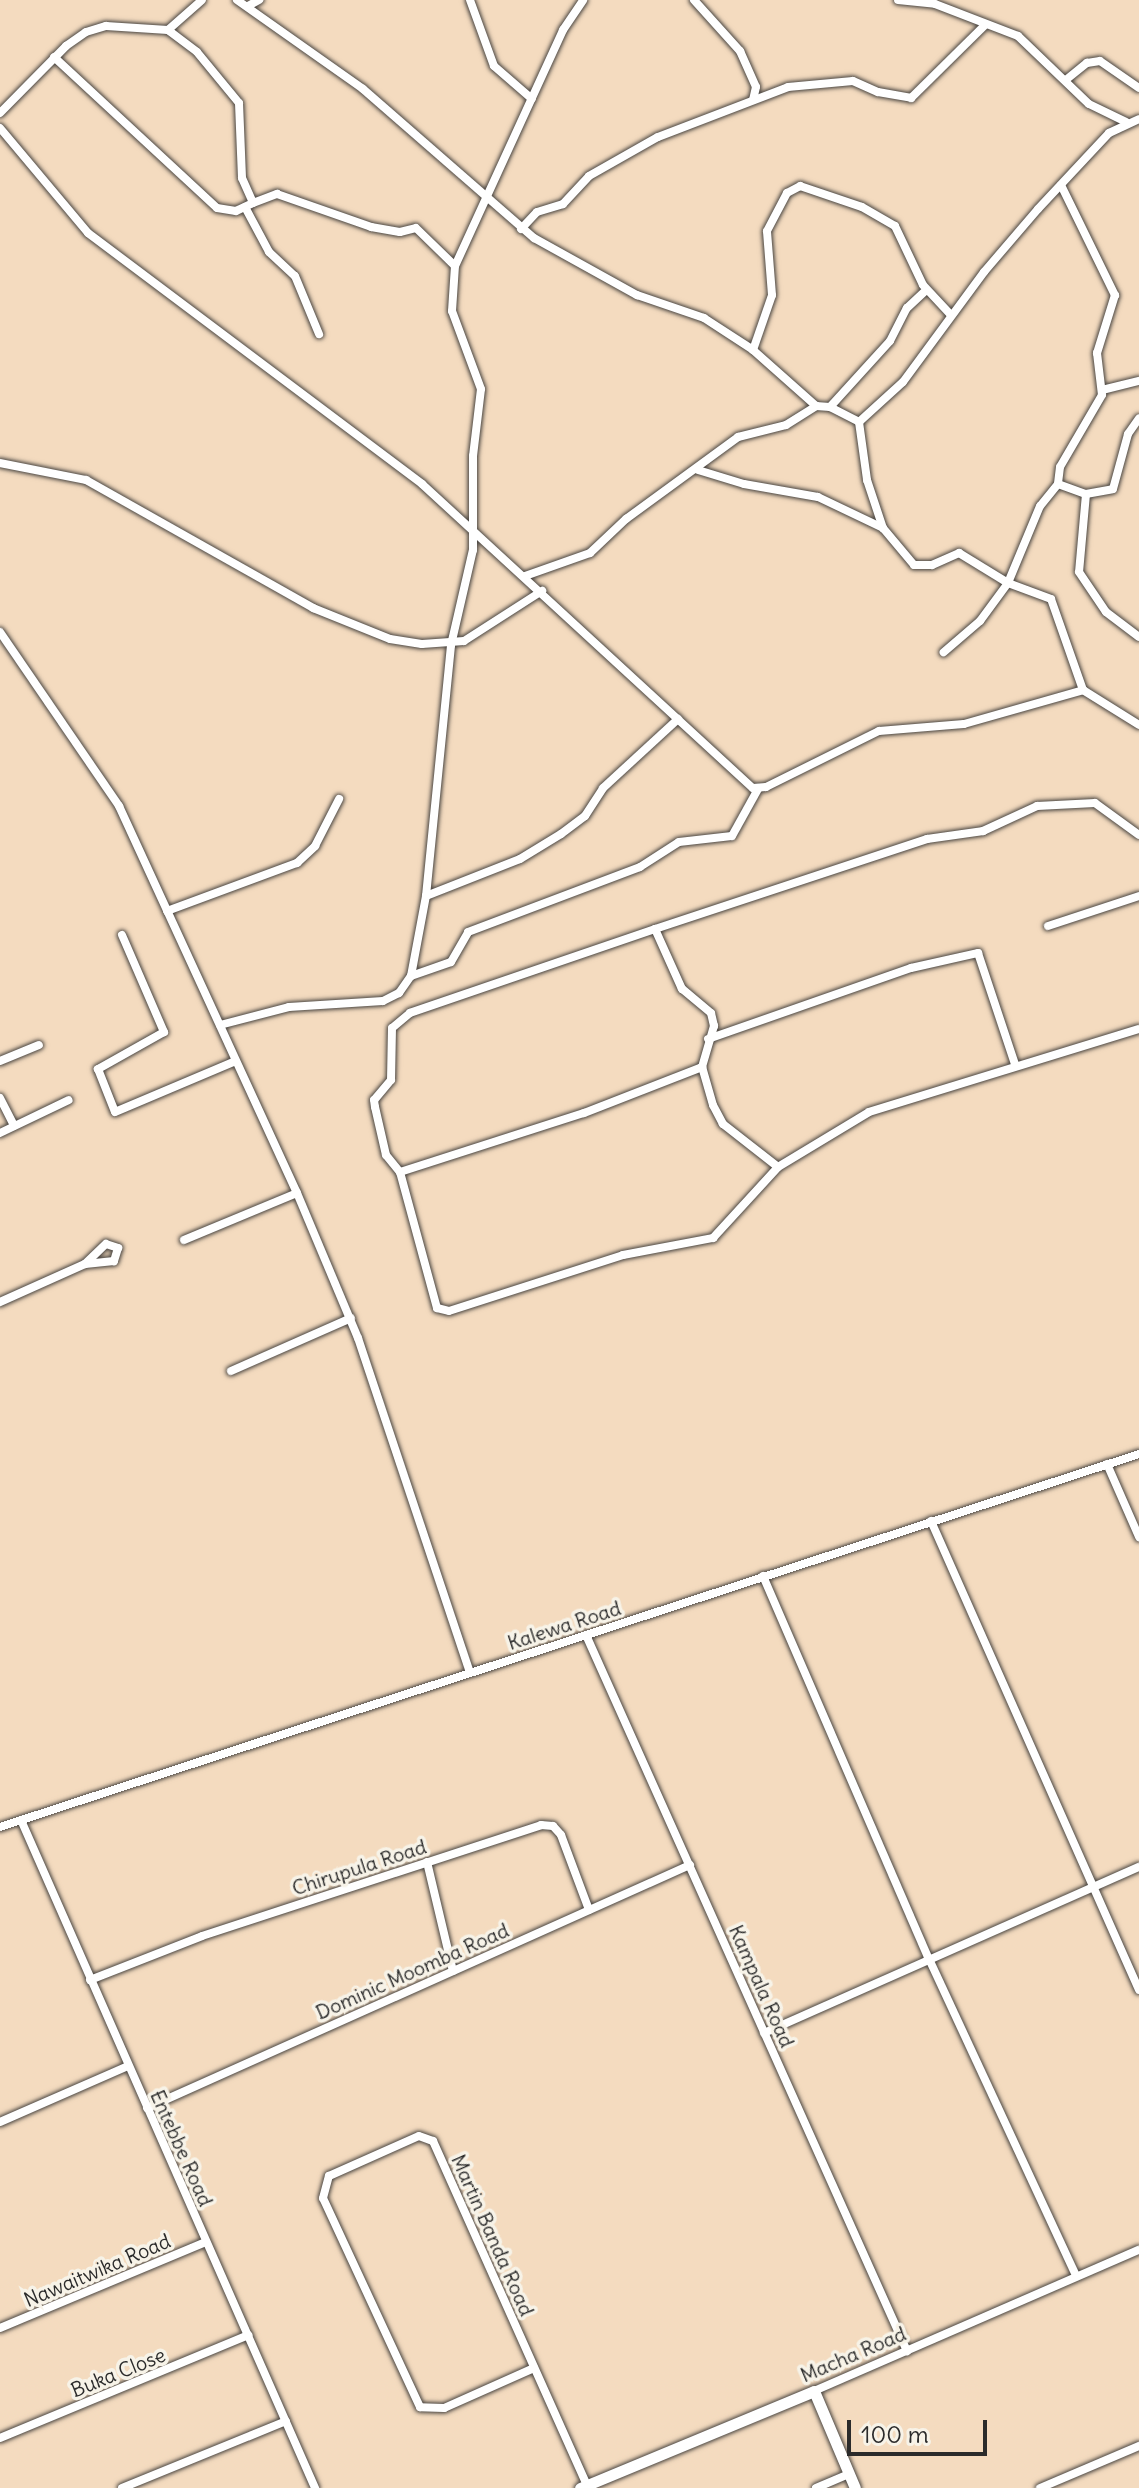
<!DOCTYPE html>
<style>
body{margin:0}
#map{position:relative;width:1139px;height:2488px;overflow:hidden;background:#f4dbbf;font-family:Delius,sans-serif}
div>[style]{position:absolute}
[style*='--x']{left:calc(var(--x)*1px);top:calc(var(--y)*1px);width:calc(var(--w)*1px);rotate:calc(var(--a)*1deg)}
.roads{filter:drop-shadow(0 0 2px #494541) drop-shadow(0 0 2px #494541)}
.street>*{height:8px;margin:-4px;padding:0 4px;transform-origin:4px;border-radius:4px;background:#fff}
.secondary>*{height:11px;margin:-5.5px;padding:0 5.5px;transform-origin:5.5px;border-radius:5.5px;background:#fff}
span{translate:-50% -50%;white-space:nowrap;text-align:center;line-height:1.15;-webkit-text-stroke:7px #f7f3e8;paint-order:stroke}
.street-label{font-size:20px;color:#2b2b2b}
.scale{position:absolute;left:847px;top:2420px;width:140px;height:36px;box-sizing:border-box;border:4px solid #2b2b2b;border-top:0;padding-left:10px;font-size:24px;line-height:28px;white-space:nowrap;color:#2b2b2b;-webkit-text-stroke:6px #f7f3e8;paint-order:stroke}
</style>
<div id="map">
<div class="roads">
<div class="street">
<div style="--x:237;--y:0;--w:154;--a:35.2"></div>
<div style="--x:363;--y:89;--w:227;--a:41.1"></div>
<div style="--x:534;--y:238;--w:118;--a:29"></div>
<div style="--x:637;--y:295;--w:71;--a:18.9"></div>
<div style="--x:704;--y:318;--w:59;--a:33.1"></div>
<div style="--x:753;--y:350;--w:84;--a:41.6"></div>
<div style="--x:470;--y:0;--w:70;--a:70"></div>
<div style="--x:494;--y:66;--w:50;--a:41"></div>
<div style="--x:694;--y:0;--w:69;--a:48"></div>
<div style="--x:740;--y:51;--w:39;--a:66"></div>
<div style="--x:756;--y:87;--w:13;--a:103"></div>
<div style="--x:898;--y:0;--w:37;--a:6"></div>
<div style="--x:935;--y:4;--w:89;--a:21.1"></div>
<div style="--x:1018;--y:36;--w:98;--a:43.8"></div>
<div style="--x:1089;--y:104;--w:41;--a:25.9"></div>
<div style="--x:248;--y:6;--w:13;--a:-29"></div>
<div style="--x:168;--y:30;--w:36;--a:37"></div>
<div style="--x:197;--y:52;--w:66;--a:50.5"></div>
<div style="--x:239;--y:103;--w:75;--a:87.7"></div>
<div style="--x:242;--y:178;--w:27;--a:66"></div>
<div style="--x:253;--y:203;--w:26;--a:-21"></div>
<div style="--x:277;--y:194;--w:100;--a:19.3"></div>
<div style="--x:371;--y:227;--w:29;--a:10"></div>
<div style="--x:400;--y:232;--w:16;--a:-14"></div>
<div style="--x:416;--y:228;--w:54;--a:44.3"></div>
<div style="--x:54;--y:57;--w:222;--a:42.8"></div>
<div style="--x:217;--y:208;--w:19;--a:9"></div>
<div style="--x:236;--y:211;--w:19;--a:-25"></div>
<div style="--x:1067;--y:79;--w:26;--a:-39"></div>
<div style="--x:1087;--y:63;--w:13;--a:-9"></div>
<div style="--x:1100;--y:61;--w:47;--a:34.7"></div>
<div style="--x:0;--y:113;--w:94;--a:-45.4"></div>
<div style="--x:66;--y:46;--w:24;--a:-35"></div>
<div style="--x:86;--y:32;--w:21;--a:-17"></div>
<div style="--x:106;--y:26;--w:62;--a:3.7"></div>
<div style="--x:168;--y:30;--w:45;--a:-41.4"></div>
<div style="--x:0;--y:128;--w:137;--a:50"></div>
<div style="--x:88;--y:233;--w:418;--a:36.9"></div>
<div style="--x:422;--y:484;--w:449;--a:42.6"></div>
<div style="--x:753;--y:788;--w:13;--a:-4"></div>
<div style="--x:766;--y:787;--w:126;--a:-26.4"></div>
<div style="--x:879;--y:731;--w:85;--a:-4.7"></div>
<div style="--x:964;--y:724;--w:124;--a:-15.9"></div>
<div style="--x:1083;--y:690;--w:66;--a:32"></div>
<div style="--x:1061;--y:185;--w:123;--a:63.9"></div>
<div style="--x:1115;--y:295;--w:61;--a:107.2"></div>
<div style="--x:1097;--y:353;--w:42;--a:83.2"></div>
<div style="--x:1102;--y:395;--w:83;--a:120.3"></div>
<div style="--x:1060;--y:467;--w:17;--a:97"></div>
<div style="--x:1058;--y:484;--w:28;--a:129"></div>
<div style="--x:1040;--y:506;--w:83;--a:112.6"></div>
<div style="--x:1008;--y:583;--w:46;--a:20.4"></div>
<div style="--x:1051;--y:599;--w:96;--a:70.6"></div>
<div style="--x:245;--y:207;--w:51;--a:61.9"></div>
<div style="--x:269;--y:252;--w:35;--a:43"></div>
<div style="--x:295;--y:276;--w:63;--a:67.5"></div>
<div style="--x:521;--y:229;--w:23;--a:-47"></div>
<div style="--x:537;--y:212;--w:27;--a:-17"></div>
<div style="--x:563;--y:204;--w:38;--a:-47"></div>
<div style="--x:589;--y:176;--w:79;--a:-29.5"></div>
<div style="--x:658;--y:137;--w:139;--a:-21"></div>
<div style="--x:788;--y:87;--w:65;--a:-5.3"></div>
<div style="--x:853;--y:81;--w:27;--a:24"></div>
<div style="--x:878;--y:92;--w:34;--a:10"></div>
<div style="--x:911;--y:98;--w:103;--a:-44.6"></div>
<div style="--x:753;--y:350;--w:58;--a:-70.9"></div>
<div style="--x:772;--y:295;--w:64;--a:-94.5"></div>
<div style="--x:767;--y:231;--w:43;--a:-62.2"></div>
<div style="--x:787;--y:193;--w:15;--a:-28"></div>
<div style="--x:800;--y:186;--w:65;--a:18.7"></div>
<div style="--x:862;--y:207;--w:38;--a:30"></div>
<div style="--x:895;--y:226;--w:65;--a:64.6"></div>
<div style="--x:923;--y:285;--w:41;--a:47"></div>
<div style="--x:1102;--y:390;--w:38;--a:-14"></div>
<div style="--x:830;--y:407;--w:89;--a:-47.7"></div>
<div style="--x:890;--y:341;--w:37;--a:-63"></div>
<div style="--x:907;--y:308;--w:26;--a:-43"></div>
<div style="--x:859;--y:422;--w:59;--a:-42.3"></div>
<div style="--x:903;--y:382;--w:137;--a:-53.6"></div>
<div style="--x:984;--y:272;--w:83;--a:-49.4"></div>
<div style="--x:1038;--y:209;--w:104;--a:-46.9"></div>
<div style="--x:1109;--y:133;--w:33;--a:-25"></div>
<div style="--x:0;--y:463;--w:88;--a:11.2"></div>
<div style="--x:86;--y:480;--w:261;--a:29.4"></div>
<div style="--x:313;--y:608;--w:83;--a:21.9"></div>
<div style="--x:390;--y:639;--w:32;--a:9"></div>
<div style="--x:422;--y:644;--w:42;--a:-4.1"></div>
<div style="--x:464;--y:641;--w:93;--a:-32.7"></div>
<div style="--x:698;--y:470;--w:48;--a:16.9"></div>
<div style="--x:744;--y:484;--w:75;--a:10"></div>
<div style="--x:818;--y:497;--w:72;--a:25.5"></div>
<div style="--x:1058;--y:484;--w:30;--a:20"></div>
<div style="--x:1086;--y:494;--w:27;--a:-10"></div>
<div style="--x:1113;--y:489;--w:57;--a:-74.7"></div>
<div style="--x:1128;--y:434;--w:19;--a:-55"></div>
<div style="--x:1086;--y:494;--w:78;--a:95.1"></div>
<div style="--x:1079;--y:572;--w:48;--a:56"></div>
<div style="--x:1106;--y:612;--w:41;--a:37.1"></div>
<div style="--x:525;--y:576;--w:69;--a:-19.5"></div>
<div style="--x:590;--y:553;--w:50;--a:-43.4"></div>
<div style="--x:626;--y:519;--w:139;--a:-36.2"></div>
<div style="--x:738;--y:437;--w:49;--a:-14"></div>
<div style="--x:786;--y:425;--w:36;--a:-32"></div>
<div style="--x:816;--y:406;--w:14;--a:4"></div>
<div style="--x:830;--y:407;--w:33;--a:27"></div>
<div style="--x:859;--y:422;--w:59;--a:82.1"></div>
<div style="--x:867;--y:480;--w:51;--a:71.6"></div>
<div style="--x:883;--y:528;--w:48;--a:50"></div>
<div style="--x:914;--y:565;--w:18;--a:0"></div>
<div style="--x:932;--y:565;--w:30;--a:-24"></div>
<div style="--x:959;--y:553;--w:57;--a:31.5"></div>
<div style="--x:1008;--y:583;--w:47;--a:126.4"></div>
<div style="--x:980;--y:621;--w:48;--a:139.3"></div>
<div style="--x:0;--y:632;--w:211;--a:55.6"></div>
<div style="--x:119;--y:806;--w:426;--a:65.3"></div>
<div style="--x:297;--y:1193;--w:157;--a:67.2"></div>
<div style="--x:358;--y:1338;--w:353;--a:71.5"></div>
<div style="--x:426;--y:896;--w:101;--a:-21.5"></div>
<div style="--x:520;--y:859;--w:48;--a:-31.4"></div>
<div style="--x:561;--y:834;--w:30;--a:-37"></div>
<div style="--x:585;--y:816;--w:33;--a:-57"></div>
<div style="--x:603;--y:788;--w:102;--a:-42.6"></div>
<div style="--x:167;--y:911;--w:139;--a:-20.3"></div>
<div style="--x:297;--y:863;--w:25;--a:-43"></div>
<div style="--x:315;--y:846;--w:53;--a:-62.9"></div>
<div style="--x:1048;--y:926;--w:96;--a:-18.2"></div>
<div style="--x:655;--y:929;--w:287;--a:-18.3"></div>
<div style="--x:927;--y:839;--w:57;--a:-8.1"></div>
<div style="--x:983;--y:831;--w:60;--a:-24.8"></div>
<div style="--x:1037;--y:806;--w:58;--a:-3"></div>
<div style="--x:1095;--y:803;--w:54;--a:36"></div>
<div style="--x:122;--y:935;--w:106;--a:66.6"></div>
<div style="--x:164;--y:1032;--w:76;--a:150.7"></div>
<div style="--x:98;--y:1069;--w:46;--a:68.4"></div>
<div style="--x:115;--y:1112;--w:131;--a:-22.9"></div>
<div style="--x:411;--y:976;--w:42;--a:-19.3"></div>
<div style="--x:451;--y:962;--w:34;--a:-60"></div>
<div style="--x:468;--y:932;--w:184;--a:-20.7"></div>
<div style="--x:640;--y:867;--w:46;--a:-32.7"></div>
<div style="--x:679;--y:842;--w:53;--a:-6.5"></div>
<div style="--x:732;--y:836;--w:54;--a:-61"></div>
<div style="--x:220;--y:1025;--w:71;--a:-14.6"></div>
<div style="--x:289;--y:1007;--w:94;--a:-3.7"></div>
<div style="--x:383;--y:1001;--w:18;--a:-27"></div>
<div style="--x:399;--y:993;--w:21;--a:-55"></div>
<div style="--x:411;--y:976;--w:81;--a:-79.4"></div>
<div style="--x:426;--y:896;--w:252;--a:-84.3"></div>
<div style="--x:451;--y:645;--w:98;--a:-77"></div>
<div style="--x:473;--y:550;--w:94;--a:-90"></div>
<div style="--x:473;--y:456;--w:67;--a:-83.2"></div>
<div style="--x:481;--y:389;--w:83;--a:-110.4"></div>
<div style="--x:452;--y:311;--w:45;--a:-86.2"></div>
<div style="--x:455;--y:266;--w:260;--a:-65.4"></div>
<div style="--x:563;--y:30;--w:36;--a:-56"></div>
<div style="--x:708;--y:1039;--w:215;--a:-19.3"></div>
<div style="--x:911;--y:968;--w:69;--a:-12.6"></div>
<div style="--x:978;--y:953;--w:117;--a:71.6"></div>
<div style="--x:0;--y:1061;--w:42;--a:-22.3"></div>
<div style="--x:0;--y:1098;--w:31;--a:63"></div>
<div style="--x:0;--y:1133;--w:76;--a:-25.6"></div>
<div style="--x:778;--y:1167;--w:70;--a:-142"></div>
<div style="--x:723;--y:1124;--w:21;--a:-118"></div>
<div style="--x:713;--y:1105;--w:40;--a:-106"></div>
<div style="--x:702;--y:1067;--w:43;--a:-73.7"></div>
<div style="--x:714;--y:1026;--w:13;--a:-103"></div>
<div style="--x:711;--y:1013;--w:38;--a:-140"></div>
<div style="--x:682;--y:989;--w:66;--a:-114.2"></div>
<div style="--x:655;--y:929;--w:259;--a:161.1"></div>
<div style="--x:410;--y:1013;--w:23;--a:140"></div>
<div style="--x:392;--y:1028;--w:52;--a:91.1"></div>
<div style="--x:391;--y:1080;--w:26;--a:130"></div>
<div style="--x:374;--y:1100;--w:7;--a:82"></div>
<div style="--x:375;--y:1107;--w:49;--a:77.1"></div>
<div style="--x:386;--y:1155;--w:22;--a:51"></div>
<div style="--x:400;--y:1172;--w:141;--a:74.8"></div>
<div style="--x:437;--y:1308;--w:12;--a:14"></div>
<div style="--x:449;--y:1311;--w:183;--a:-17.8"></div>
<div style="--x:623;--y:1255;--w:92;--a:-10.7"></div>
<div style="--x:713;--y:1238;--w:96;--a:-47.5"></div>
<div style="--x:778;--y:1167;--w:106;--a:-31.1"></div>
<div style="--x:869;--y:1112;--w:282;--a:-17.1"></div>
<div style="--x:400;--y:1172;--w:193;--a:-17.8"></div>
<div style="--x:584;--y:1113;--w:127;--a:-21.3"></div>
<div style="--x:184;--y:1240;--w:122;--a:-22.6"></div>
<div style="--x:0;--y:1302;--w:93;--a:-24.1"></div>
<div style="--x:85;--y:1264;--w:29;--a:-44"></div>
<div style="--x:106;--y:1244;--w:13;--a:18"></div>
<div style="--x:118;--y:1248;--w:14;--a:107"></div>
<div style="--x:114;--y:1261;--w:29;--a:174"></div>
<div style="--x:231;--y:1371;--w:131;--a:-23.8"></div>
<div style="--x:1107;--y:1464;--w:80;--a:66.3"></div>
<div style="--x:931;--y:1521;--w:513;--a:66.08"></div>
<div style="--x:763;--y:1576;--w:420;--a:66.6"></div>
<div style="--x:930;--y:1961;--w:347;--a:65.1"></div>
<div style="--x:586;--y:1635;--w:785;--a:65.85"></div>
<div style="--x:21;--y:1820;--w:730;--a:66.24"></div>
<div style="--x:0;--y:1827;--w:1199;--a:-18.13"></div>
<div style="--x:427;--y:1862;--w:112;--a:76.6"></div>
<div style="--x:90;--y:1980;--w:120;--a:-21.4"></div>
<div style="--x:202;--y:1936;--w:357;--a:-18.1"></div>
<div style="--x:541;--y:1825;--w:12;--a:5"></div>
<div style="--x:553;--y:1826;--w:12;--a:48"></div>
<div style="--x:561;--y:1835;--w:80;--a:69.5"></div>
<div style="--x:764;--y:2033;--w:410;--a:-23.9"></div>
<div style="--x:147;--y:2108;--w:595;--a:-24.11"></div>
<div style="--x:0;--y:2122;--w:140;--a:-23.6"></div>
<div style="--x:0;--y:2328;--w:223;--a:-22.7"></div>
<div style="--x:534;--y:2368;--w:98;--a:156"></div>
<div style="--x:444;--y:2408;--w:24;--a:-178"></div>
<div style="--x:420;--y:2407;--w:230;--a:-114.9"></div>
<div style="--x:323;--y:2198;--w:23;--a:-75"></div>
<div style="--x:329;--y:2176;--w:98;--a:-24"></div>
<div style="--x:419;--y:2136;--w:15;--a:20"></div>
<div style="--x:433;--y:2141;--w:377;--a:65.9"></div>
<div style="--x:814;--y:2391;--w:354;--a:-23.5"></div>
<div style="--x:0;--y:2438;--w:269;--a:-22.5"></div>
<div style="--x:122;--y:2488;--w:177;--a:-22.2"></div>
<div style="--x:816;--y:2488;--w:36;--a:-23"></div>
<div style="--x:1040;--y:2488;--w:108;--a:-23"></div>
</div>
<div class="secondary">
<div style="--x:580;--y:2488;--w:253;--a:-22.5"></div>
<div style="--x:814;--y:2391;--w:105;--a:67.1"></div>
</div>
</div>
<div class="street-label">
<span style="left:564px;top:1625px;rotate:-18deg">Kalewa Road</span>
<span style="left:359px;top:1867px;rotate:-18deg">Chirupula Road</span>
<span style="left:412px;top:1971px;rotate:-24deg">Dominic Moomba Road</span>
<span style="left:762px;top:1986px;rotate:66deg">Kampala Road</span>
<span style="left:182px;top:2148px;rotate:66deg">Entebbe Road</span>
<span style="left:493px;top:2235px;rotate:66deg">Martin Banda Road</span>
<span style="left:97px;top:2270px;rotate:-23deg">Nawaitwika Road</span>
<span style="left:853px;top:2354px;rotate:-23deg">Macha Road</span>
<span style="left:118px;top:2372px;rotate:-22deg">Buka Close</span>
</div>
<div class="scale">100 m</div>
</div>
